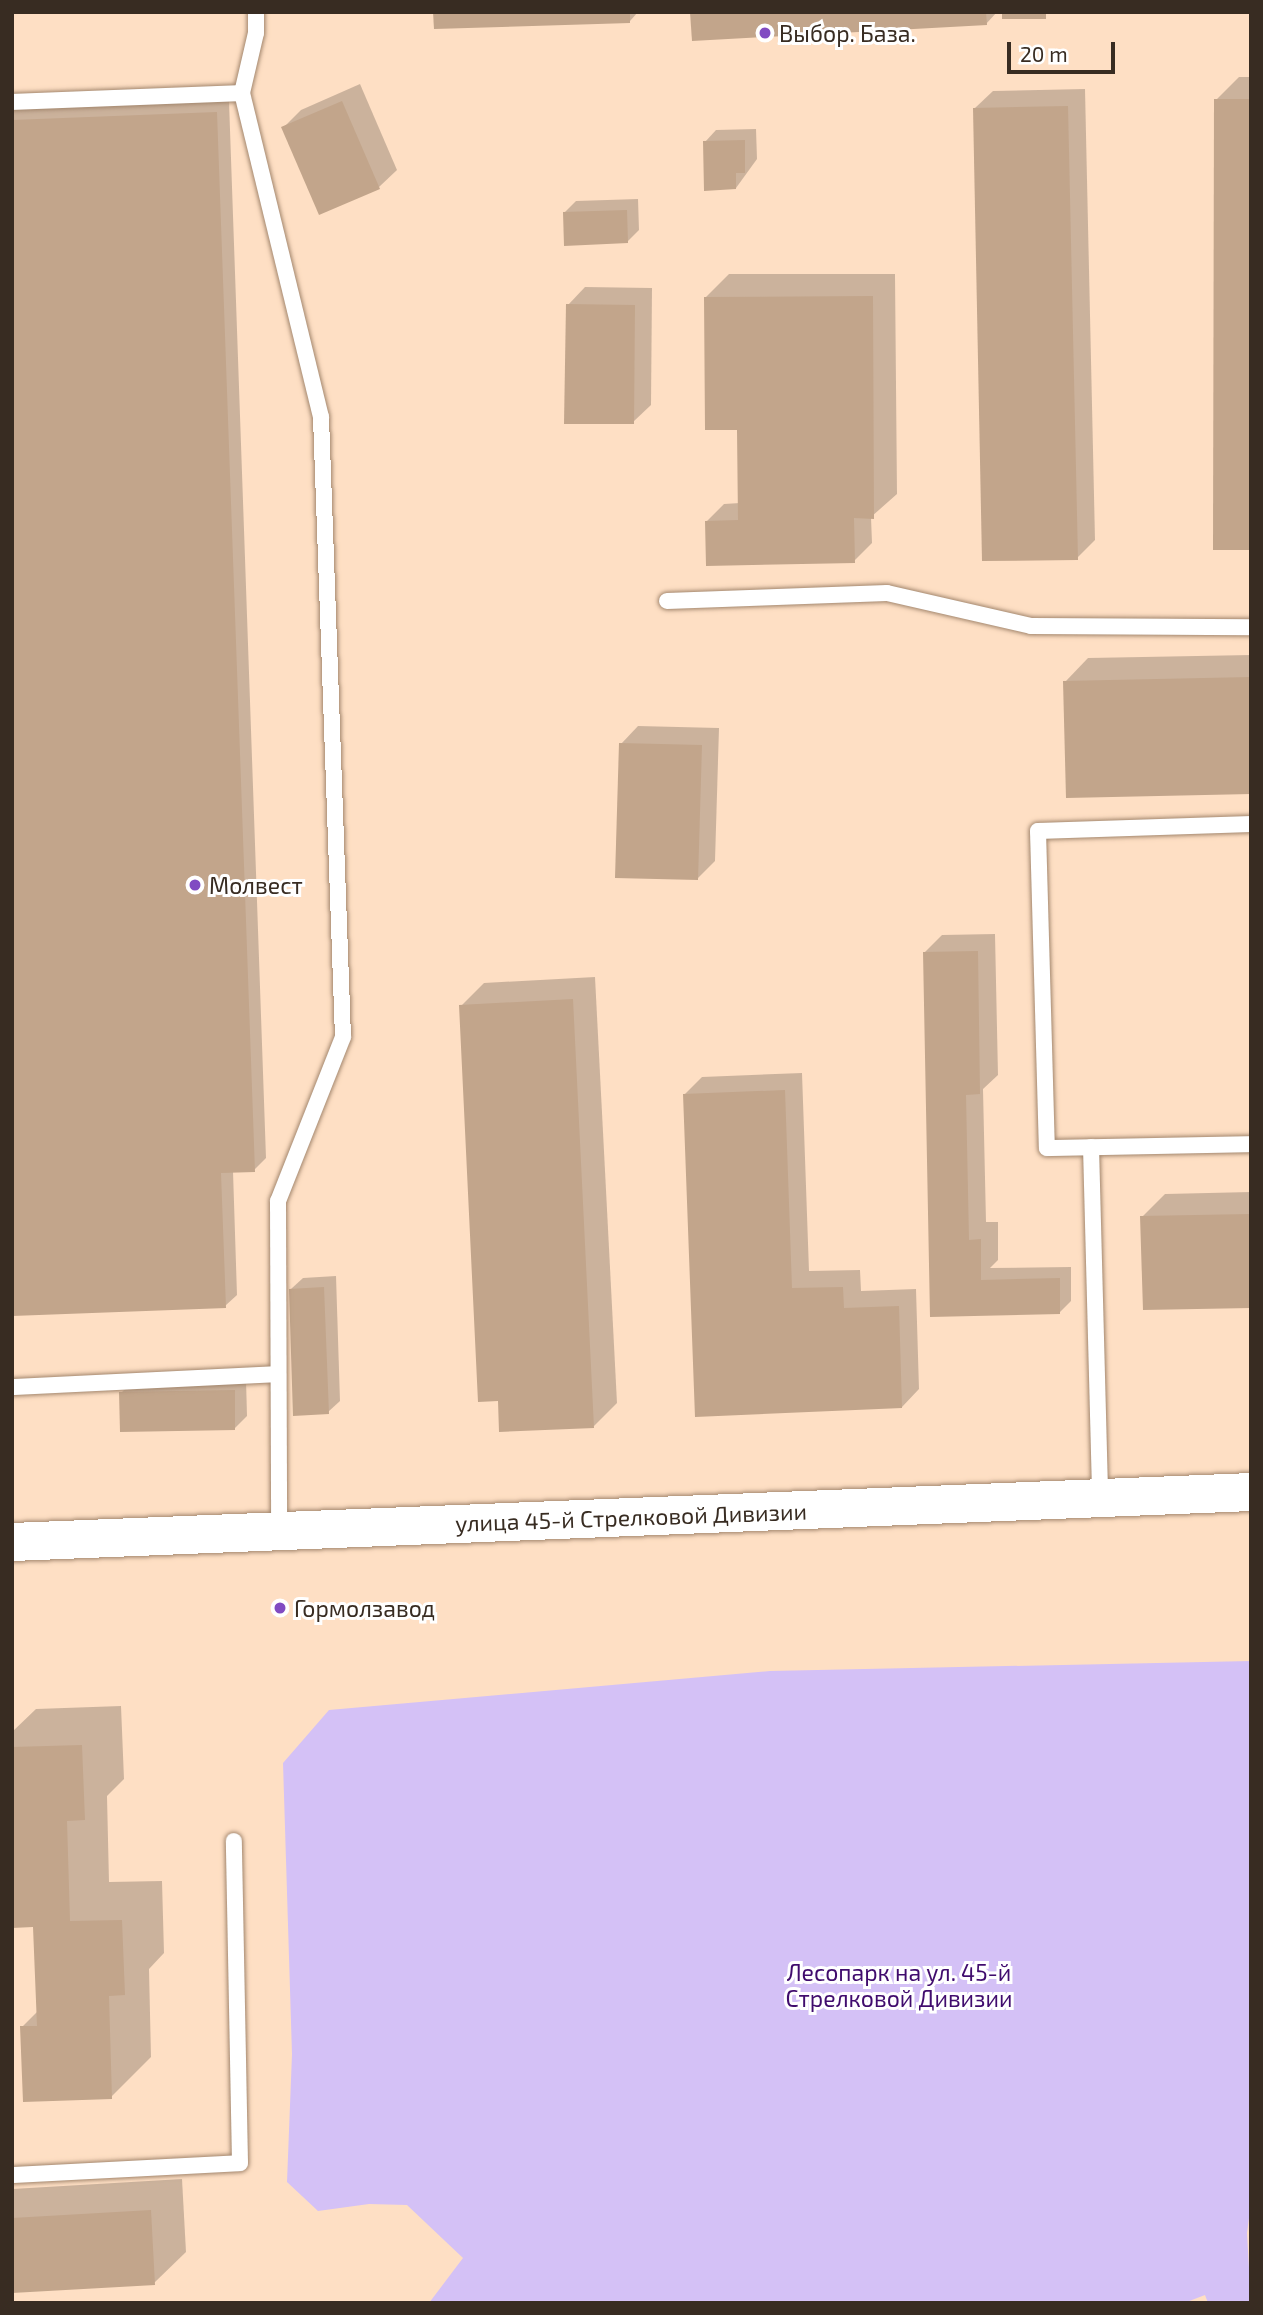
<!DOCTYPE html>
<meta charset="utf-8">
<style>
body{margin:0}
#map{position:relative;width:1263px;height:2315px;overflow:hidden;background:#fedfc4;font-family:"Exo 2",sans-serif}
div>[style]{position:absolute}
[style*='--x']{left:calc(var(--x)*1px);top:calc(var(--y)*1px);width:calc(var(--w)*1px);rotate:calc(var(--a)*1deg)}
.green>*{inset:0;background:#d4c1f6}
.shadow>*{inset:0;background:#0003}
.building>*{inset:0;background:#c2a58b}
.roads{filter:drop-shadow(0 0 2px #a3876e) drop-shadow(0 0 2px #a3876e)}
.lane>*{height:16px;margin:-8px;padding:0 8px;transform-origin:8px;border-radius:8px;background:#fff}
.secondary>*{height:38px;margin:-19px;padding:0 19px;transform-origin:19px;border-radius:19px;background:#fff}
.dots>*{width:19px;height:19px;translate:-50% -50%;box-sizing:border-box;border:4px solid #fff;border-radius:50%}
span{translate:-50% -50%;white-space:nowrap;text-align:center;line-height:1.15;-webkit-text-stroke:6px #fff;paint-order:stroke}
.poi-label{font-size:23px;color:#382c22}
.left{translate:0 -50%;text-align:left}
.street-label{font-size:23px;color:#382c22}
.park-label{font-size:23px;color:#400c6d}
.frame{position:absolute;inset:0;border:14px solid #382c22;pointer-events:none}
.scale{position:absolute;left:1007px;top:42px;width:108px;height:32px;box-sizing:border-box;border:4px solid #382c22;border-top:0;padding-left:9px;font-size:21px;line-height:24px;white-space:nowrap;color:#382c22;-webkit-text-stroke:5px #fff;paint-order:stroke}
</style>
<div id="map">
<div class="green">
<div style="clip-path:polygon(1251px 1661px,1251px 2203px,1247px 2233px,1251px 2303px,1208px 2303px,1205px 2295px,1184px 2303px,429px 2303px,463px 2258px,407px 2205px,369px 2204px,318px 2211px,287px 2182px,292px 2054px,283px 1763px,329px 1710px,770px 1671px)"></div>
</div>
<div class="shadow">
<div style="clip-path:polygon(435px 12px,638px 12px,630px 21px)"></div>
<div style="clip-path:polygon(692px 12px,997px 12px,986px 24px)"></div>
<div style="clip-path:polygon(1239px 77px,1251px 77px,1251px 548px,1216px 100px)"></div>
<div style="clip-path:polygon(360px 84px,397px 170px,379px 187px,284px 127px,301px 110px)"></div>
<div style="clip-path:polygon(1085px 89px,1095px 540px,1077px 558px,975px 108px,993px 91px)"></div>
<div style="clip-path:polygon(229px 101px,266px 1158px,254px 1170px,233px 1171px,237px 1295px,225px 1306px,12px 1314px,12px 109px)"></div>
<div style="clip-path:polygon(756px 129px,757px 159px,736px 188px,705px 142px,716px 130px)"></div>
<div style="clip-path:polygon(638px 199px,639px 230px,627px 242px,564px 213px,576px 201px)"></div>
<div style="clip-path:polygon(729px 274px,895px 274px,897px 494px,871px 517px,872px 543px,854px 561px,706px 522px,724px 504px,740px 503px,739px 428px,706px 297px)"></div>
<div style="clip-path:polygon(585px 287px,652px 288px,651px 405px,633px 422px,568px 305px)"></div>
<div style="clip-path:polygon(1251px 655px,1251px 792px,1065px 682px,1088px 658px)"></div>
<div style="clip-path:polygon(638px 726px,719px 728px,715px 861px,697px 879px,621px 744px)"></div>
<div style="clip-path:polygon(995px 934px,998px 1075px,983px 1089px,986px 1222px,998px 1222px,998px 1260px,990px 1268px,1071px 1267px,1071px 1301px,1060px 1312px,931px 1315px,924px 953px,942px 935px)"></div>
<div style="clip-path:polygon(595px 977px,617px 1403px,594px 1426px,499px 1399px,461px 1006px,484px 983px)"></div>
<div style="clip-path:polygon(802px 1073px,809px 1271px,860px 1270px,861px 1291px,916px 1289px,919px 1389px,902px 1407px,696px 1415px,684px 1095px,702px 1077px)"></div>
<div style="clip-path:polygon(1251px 1192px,1251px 1307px,1142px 1217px,1165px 1194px)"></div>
<div style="clip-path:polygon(336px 1276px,340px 1401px,328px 1412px,291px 1289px,303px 1278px)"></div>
<div style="clip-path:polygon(246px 1379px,247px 1416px,235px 1428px,121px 1393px,133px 1381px)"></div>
<div style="clip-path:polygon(121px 1706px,124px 1779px,107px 1796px,109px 1882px,162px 1881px,164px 1953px,149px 1969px,151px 2057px,111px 2097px,22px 2027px,38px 2011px,35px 1925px,12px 1926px,12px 1732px,36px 1709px)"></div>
<div style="clip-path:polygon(182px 2179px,186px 2252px,154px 2283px,12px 2292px,12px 2189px)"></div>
</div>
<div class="building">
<div style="clip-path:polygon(433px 12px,630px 12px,630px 23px,434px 29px)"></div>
<div style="clip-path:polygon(690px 12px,986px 12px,987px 25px,692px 41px)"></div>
<div style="clip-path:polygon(1002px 12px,1046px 12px,1046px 19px,1002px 19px)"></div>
<div style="clip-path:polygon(1214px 99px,1251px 99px,1251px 550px,1213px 550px)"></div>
<div style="clip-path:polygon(342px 101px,380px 189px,319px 215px,281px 127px)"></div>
<div style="clip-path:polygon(1068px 106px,1078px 560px,982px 561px,973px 108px)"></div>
<div style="clip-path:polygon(217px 112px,255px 1172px,221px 1173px,226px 1308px,12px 1316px,12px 120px)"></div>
<div style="clip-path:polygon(745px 140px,745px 173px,736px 173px,736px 189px,704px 191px,703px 141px)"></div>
<div style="clip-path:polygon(627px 210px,628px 243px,564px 246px,563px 212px)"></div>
<div style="clip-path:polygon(873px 296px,874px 519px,854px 518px,855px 563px,706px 566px,705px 521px,738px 520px,737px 430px,705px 430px,704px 297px)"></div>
<div style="clip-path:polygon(566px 304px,635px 305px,634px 424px,564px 424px)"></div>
<div style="clip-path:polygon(1251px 677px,1251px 794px,1066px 798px,1063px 681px)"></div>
<div style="clip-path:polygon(619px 743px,702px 745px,698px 880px,615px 878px)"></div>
<div style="clip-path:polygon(978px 951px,980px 1094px,966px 1095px,969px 1240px,981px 1239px,981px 1280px,1060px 1278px,1060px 1314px,930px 1317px,923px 952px)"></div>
<div style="clip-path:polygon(573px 999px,594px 1428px,499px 1432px,498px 1401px,478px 1402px,459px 1005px)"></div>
<div style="clip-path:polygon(785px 1090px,792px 1288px,843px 1287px,844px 1308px,899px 1306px,902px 1408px,695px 1417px,683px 1094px)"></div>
<div style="clip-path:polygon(1251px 1214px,1251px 1308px,1143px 1310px,1140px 1216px)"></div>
<div style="clip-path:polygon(324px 1287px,329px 1414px,293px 1416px,289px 1289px)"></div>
<div style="clip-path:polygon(235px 1390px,235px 1430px,120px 1432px,119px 1392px)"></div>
<div style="clip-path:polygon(82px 1745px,85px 1820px,67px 1821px,70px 1921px,122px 1920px,125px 1995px,109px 1996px,112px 2099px,23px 2102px,20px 2026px,37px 2026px,33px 1927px,12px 1928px,12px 1747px)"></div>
<div style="clip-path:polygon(151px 2210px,155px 2285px,12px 2293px,12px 2218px)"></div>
</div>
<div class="roads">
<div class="lane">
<div style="--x:242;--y:93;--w:62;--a:-76.9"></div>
<div style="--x:256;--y:33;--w:21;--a:-90"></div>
<div style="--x:12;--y:102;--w:230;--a:-2.2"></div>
<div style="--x:242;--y:93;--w:333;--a:76.3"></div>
<div style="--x:321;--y:417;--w:620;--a:87.97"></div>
<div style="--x:343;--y:1037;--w:176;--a:111.6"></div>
<div style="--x:278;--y:1201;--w:331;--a:89.8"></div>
<div style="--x:667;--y:601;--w:220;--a:-2.1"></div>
<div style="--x:887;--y:593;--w:148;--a:12.9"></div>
<div style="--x:1031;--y:626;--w:220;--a:0.3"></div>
<div style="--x:1251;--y:824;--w:213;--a:178.1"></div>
<div style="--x:1038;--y:831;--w:317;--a:88.4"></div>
<div style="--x:1047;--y:1148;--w:204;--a:-1.1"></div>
<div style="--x:1091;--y:1147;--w:351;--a:88.5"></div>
<div style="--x:12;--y:1387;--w:265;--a:-2.8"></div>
<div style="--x:12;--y:2175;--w:228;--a:-3"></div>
<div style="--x:240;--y:2163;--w:322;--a:-91.1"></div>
</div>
<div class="secondary">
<div style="--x:12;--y:1542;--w:1240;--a:-2.31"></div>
</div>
</div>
<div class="dots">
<div style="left:765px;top:33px;background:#814bc2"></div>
<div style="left:195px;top:885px;background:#814bc2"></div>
<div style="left:280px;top:1608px;background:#814bc2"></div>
</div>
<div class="poi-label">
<span class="left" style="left:779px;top:33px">Выбор. База.</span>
<span class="left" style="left:209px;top:885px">Молвест</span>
<span class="left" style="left:294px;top:1608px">Гормолзавод</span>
</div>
<div class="street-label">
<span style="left:631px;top:1517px;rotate:-2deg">улица 45-й Стрелковой Дивизии</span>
</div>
<div class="park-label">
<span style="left:899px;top:1985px">Лесопарк на ул. 45-й<br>Стрелковой Дивизии</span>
</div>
<div class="frame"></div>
<div class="scale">20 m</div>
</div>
